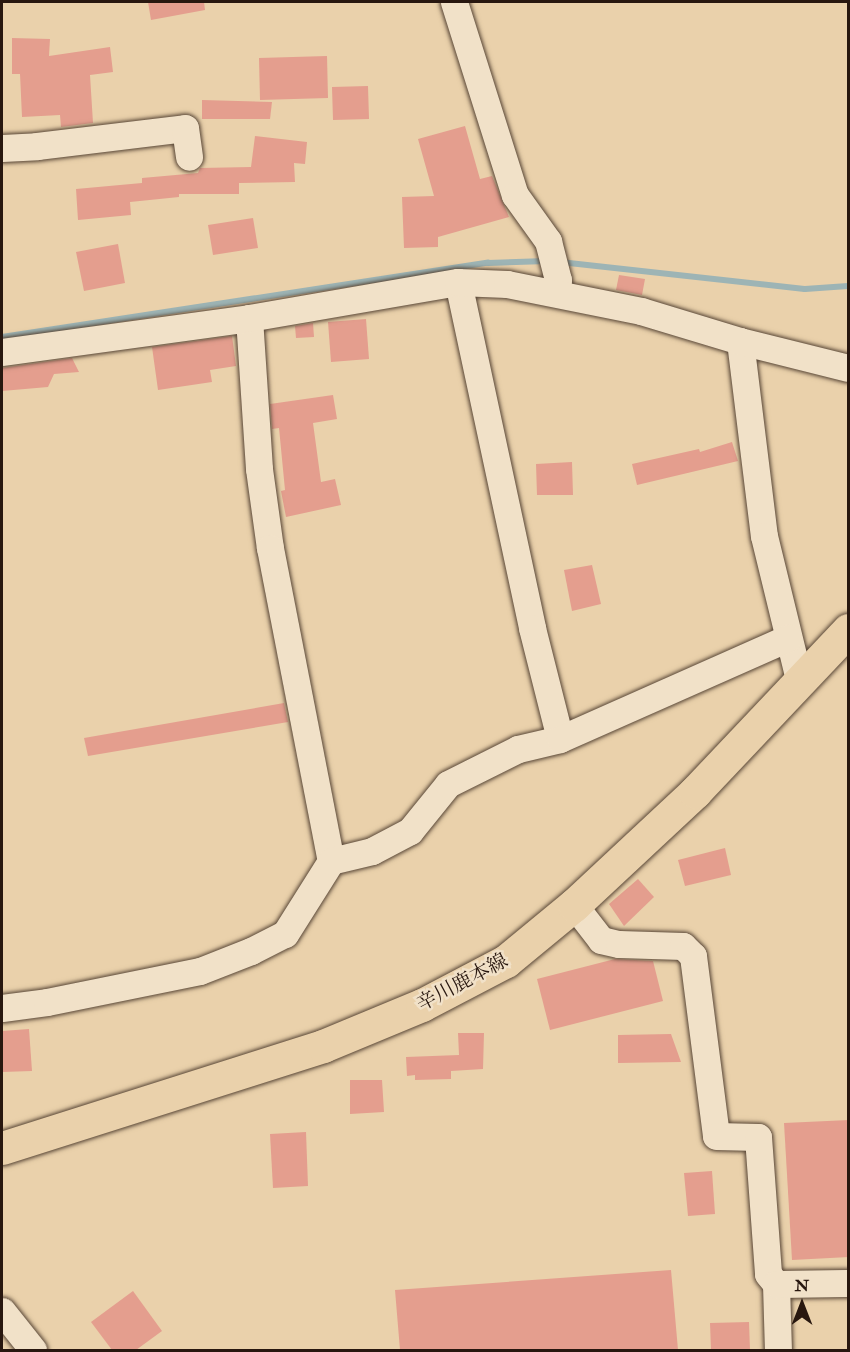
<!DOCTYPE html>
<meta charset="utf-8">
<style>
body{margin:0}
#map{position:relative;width:850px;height:1352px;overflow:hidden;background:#ead1ab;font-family:"IM FELL Double Pica","Noto Serif JP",serif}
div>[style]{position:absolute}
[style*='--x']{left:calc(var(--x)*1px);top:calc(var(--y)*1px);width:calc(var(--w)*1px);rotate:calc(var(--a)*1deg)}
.stream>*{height:6px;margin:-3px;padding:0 3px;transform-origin:3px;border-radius:3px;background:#9db4b5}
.building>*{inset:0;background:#e49e8e}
.roads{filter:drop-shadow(0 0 2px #584636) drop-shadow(0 0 2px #584636)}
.minor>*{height:27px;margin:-13.5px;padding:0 13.5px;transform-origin:13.5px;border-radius:13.5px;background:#f1e1c8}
.major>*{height:33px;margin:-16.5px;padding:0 16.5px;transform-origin:16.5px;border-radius:16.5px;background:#ead1ab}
span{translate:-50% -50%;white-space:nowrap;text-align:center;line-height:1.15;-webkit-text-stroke:5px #f1e1c8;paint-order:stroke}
.street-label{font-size:20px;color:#28170f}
.frame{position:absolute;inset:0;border:3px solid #28170f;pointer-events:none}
.north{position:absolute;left:772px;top:1274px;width:60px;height:60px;-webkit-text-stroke:4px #f1e1c8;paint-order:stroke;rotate:0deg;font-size:16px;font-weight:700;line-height:24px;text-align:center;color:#28170f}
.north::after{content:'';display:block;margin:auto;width:21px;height:27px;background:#28170f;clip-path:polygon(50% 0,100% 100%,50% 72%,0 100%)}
</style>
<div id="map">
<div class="stream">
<div style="--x:560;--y:262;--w:246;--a:6.3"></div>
<div style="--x:805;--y:289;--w:43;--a:-4"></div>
<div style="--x:2;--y:337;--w:492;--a:-8.7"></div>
<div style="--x:488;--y:263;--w:59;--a:-1.9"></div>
</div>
<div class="building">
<div style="clip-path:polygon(148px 2px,204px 2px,205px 10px,151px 20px)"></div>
<div style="clip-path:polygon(12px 38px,50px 39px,49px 56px,110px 47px,113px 72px,90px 75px,93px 123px,61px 127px,60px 115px,22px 117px,20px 74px,12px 74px)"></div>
<div style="clip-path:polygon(327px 56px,328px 98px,260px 100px,259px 58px)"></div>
<div style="clip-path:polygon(368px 86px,369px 119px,333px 120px,332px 87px)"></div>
<div style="clip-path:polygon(202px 100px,272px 102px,270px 119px,202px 119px)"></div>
<div style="clip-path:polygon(465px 126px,480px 179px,492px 176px,509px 217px,438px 237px,438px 247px,404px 248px,402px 197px,434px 196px,418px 139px)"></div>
<div style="clip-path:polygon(255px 136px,307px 142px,305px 164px,294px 163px,295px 182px,239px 183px,239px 194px,179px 194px,179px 197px,130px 202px,131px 215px,78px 220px,76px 189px,142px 183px,142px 178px,198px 173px,200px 168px,251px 167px)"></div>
<div style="clip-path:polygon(253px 218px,258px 248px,213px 255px,208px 225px)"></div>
<div style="clip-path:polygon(118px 244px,125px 283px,84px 291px,76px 252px)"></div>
<div style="clip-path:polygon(619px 275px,645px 279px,642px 295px,616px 290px)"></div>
<div style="clip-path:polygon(366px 319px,369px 359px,331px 362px,328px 322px)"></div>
<div style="clip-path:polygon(313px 323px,314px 337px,296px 338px,295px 326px)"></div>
<div style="clip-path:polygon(232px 336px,236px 366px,210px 370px,212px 382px,158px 390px,152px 347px)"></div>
<div style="clip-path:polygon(72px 358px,79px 372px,54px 374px,48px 387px,2px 391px,2px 368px)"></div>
<div style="clip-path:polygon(333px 395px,337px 419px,313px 423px,321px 482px,335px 479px,341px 505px,286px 517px,281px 491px,285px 490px,279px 428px,272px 429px,270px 404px)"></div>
<div style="clip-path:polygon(732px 442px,738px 461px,637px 485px,632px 464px,699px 449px,700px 452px)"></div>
<div style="clip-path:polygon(572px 462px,573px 495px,537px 495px,536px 464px)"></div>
<div style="clip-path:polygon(592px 565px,601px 604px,572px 611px,564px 570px)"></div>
<div style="clip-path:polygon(284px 703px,288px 722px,88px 756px,84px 738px)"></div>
<div style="clip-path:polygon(725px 848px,731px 875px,685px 886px,678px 860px)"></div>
<div style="clip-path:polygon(638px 879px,654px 897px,624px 926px,609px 904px)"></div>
<div style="clip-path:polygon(615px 959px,653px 961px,663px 1001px,550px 1030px,537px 979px)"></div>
<div style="clip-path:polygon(29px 1029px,32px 1071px,2px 1072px,2px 1031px)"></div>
<div style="clip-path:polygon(458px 1033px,484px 1033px,483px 1069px,451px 1071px,451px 1079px,415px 1080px,415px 1075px,407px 1076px,406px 1057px,459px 1055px)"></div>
<div style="clip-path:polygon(671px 1034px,681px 1062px,618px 1063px,618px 1035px)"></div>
<div style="clip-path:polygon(350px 1080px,382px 1080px,384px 1112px,350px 1114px)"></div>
<div style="clip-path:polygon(849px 1120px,849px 1257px,792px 1260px,784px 1123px)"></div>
<div style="clip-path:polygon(306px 1132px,308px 1186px,273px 1188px,270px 1134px)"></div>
<div style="clip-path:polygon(712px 1171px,715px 1214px,688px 1216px,684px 1173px)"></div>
<div style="clip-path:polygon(671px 1270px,678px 1350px,400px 1350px,395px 1290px)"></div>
<div style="clip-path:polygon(133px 1291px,162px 1331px,136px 1350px,112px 1350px,91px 1322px)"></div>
<div style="clip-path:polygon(749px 1322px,750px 1350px,711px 1350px,710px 1323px)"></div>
</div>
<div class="roads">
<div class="minor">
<div style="--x:454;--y:2;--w:202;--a:72.5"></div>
<div style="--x:515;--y:195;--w:57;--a:54.3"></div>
<div style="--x:548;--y:241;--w:40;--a:75.6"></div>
<div style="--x:558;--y:280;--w:13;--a:99"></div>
<div style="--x:2;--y:148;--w:35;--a:-3"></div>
<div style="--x:37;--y:146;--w:149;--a:-6.9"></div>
<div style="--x:185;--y:128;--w:29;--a:82"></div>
<div style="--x:458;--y:282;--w:354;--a:77.9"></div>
<div style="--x:532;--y:628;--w:114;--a:75.8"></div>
<div style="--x:249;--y:318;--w:151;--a:86.2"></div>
<div style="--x:259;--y:469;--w:80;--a:82.1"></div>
<div style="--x:270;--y:548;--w:319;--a:79"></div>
<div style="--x:740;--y:341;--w:196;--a:83"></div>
<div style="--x:764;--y:536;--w:152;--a:76.3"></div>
<div style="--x:2;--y:352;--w:249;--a:-7.8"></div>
<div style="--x:249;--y:318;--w:212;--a:-9.8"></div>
<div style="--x:458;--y:282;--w:49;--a:2.3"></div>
<div style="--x:507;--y:284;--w:137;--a:11.4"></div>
<div style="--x:641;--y:311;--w:103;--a:16.9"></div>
<div style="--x:740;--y:341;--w:111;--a:14"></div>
<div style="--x:574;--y:905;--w:44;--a:52.4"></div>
<div style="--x:601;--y:940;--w:18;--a:13"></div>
<div style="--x:619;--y:944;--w:64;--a:1.8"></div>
<div style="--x:683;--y:946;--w:14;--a:45"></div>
<div style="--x:693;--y:956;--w:181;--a:82.7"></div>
<div style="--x:716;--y:1136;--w:42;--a:1.4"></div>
<div style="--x:758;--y:1137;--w:137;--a:85.8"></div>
<div style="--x:768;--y:1274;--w:13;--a:51"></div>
<div style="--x:776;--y:1284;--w:66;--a:88.3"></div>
<div style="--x:2;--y:1008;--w:45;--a:-7.6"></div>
<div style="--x:47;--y:1002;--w:156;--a:-11.5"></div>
<div style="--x:200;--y:971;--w:55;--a:-21.4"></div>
<div style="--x:251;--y:951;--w:38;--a:-27"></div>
<div style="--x:285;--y:934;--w:86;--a:-57.8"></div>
<div style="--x:331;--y:861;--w:42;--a:-13.7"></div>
<div style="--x:372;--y:851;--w:43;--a:-27.8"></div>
<div style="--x:410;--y:831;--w:60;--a:-51"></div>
<div style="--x:448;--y:784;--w:78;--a:-26.6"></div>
<div style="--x:518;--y:749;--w:43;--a:-13.4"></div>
<div style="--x:560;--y:739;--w:249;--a:-23.9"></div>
<div style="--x:776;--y:1284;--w:72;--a:-0.8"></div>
<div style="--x:2;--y:1311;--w:50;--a:51.5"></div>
</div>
<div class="major">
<div style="--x:2;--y:1148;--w:337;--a:-17.6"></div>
<div style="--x:323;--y:1046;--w:107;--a:-22.5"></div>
<div style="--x:422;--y:1005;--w:95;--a:-27.6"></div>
<div style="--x:506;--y:961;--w:88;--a:-39.5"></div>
<div style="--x:574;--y:905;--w:166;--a:-43"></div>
<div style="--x:695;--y:792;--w:223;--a:-46.6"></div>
</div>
</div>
<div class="street-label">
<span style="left:462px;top:982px;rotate:-28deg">辛川鹿本線</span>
</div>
<div class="frame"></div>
<div class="north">N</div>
</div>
